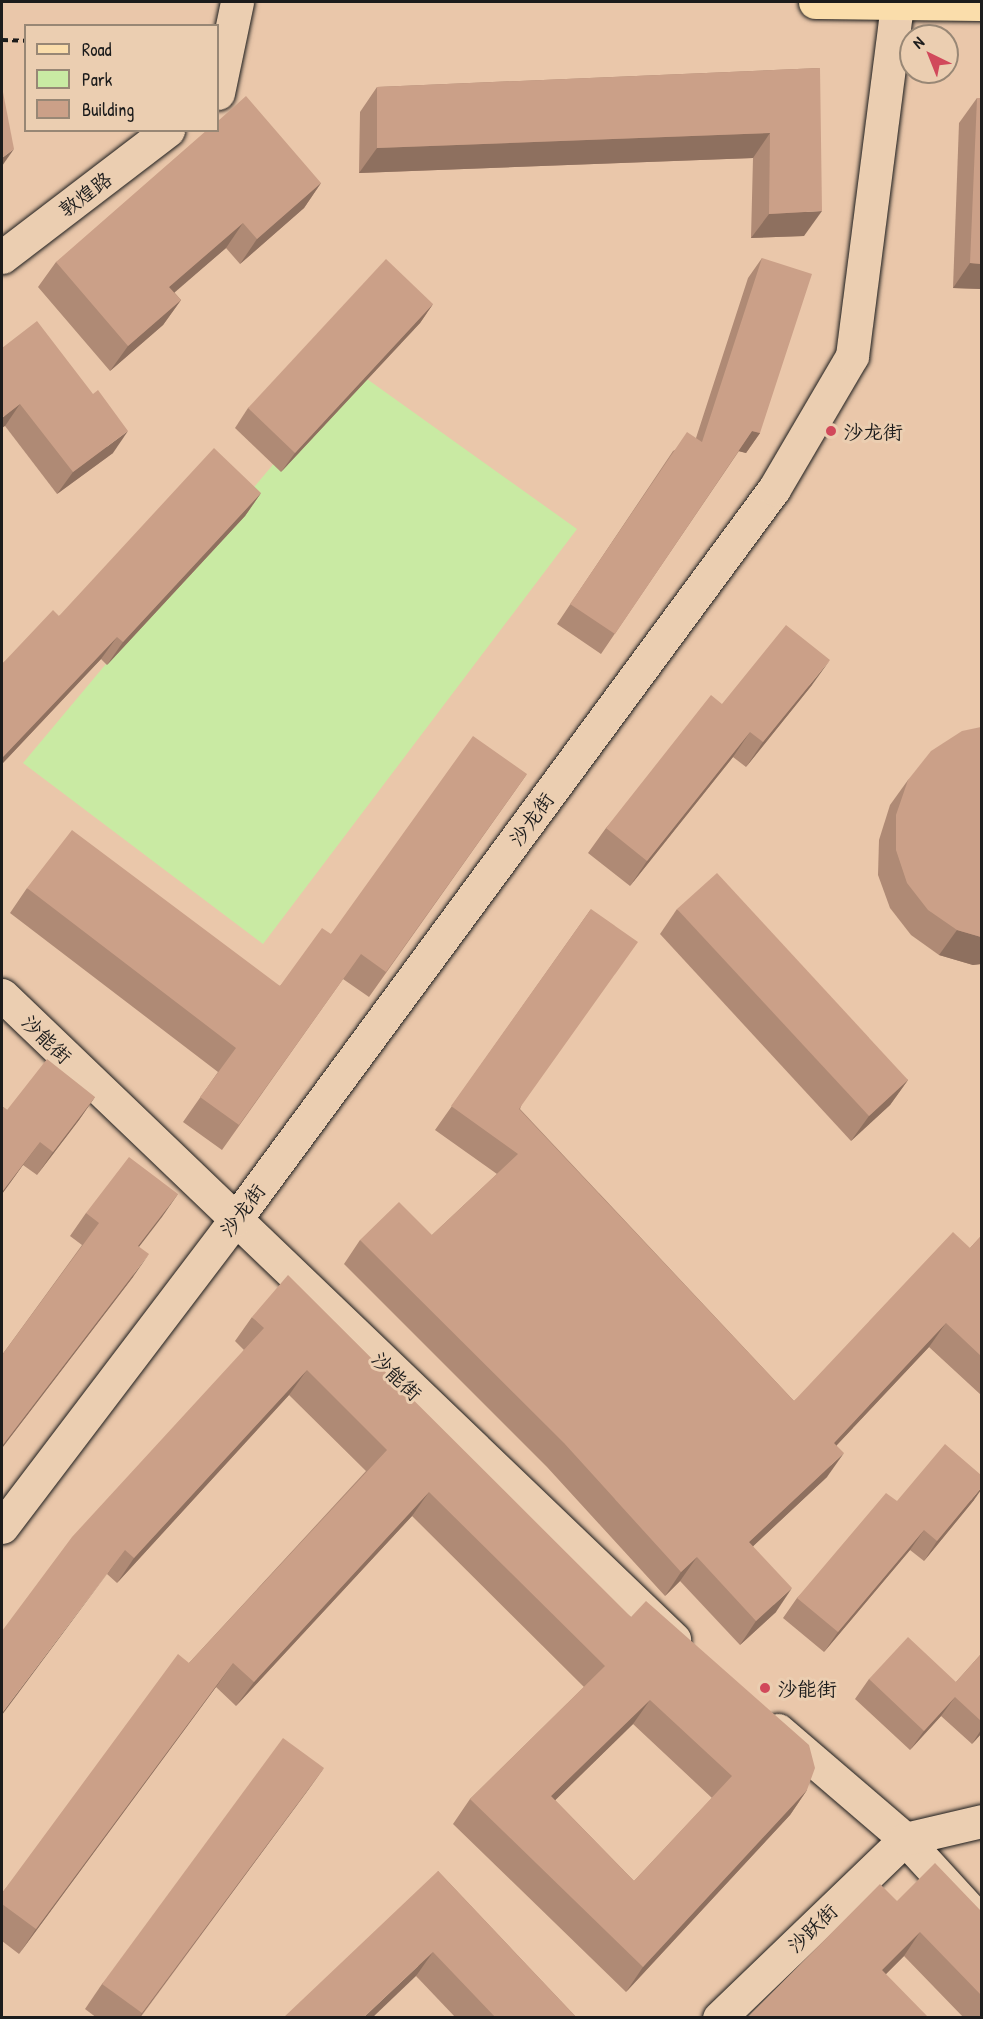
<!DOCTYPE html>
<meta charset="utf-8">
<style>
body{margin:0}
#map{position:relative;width:983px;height:2019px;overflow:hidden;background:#eac7aa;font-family:"Patrick Hand","LXGW WenKai TC",sans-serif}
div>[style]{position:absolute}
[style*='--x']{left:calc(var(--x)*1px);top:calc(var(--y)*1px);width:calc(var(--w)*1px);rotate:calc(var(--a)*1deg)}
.green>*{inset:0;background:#c9eaa3}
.path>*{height:4px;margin-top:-2px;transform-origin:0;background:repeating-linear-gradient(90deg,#1c1c1c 0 6px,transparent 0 10.5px)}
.roads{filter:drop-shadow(0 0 2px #1c1c1c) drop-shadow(0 0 2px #1c1c1c)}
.minor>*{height:33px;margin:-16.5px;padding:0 16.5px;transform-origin:16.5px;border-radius:16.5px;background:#ebceb1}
.major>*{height:33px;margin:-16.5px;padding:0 16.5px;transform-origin:16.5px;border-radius:16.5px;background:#faddab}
.wall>*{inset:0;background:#af8a75}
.shaded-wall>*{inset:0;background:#8e705f}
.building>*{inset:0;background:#cba088}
.dots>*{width:16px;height:16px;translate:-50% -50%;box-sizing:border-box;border:3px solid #ebceb1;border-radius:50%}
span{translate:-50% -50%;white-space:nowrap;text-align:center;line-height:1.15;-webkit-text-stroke:6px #ebceb1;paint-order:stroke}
.street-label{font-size:20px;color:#1c1c1c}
.poi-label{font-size:20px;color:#1c1c1c}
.left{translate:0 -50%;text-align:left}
.frame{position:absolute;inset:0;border:3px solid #1c1c1c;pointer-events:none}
.legend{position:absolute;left:24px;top:24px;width:195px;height:108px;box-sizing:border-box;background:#ebceb1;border:2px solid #988775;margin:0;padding:8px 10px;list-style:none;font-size:18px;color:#1c1c1c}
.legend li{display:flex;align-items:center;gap:12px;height:30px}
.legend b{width:30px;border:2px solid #988775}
.north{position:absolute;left:899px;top:24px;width:60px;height:60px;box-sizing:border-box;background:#ebceb1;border:2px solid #988775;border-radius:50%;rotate:317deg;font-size:16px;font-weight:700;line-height:24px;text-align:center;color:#1c1c1c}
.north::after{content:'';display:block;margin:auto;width:21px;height:27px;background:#d1495b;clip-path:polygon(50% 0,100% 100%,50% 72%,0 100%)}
</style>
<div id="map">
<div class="green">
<div style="clip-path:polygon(353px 369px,577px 529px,263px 944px,23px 763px)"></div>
</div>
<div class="path">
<div style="--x:2;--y:40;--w:24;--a:2"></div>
</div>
<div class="roads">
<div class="minor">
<div style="--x:218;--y:93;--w:93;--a:-78.2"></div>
<div style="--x:2;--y:257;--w:209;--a:-37.4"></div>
<div style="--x:2;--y:995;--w:931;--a:43.78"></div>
<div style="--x:2;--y:1527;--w:385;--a:-52.8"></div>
<div style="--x:235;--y:1220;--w:908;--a:-53.6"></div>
<div style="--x:774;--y:489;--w:154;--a:-59.6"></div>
<div style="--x:852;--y:356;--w:356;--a:-82.7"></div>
<div style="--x:778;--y:1730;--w:167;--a:40.6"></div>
<div style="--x:905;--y:1839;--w:114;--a:47.5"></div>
<div style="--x:719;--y:2018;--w:258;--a:-43.9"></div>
<div style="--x:905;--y:1839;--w:79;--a:-13.2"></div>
</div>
<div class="major">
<div style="--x:815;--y:2;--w:167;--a:0.7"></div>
</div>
</div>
<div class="wall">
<div style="clip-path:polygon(820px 68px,804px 236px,751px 238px,753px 158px,359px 173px,360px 112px,377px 87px)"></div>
<div style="clip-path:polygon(977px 98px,981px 289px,953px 288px,959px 123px)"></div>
<div style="clip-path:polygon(321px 183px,304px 208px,240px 264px,226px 248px,174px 292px,181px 300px,163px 325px,110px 371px,38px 287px,56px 262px)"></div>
<div style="clip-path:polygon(762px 258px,760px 433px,746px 453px,739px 451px,601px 654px,557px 624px,673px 451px,696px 438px,748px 278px)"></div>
<div style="clip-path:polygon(433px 304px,420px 323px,281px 472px,235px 428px,248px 408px)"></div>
<div style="clip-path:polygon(2px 348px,113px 453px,57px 494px,5px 426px)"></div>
<div style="clip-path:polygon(261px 493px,245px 516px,107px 665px,101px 659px,2px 764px,2px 664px,59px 616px)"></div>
<div style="clip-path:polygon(812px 685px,746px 767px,733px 757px,630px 886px,588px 853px,606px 828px,722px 704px)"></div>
<div style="clip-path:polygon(981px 727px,981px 964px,973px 965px,939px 955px,911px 935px,890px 908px,878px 875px,879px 840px,890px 805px,908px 780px)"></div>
<div style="clip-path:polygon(527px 774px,369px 997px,343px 979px,222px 1150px,183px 1122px,218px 1072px,10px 913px,27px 888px,280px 986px,331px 934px)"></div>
<div style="clip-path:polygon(591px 909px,520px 1109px,794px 1401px,970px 1248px,981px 1236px,981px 1395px,929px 1347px,837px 1445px,827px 1477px,753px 1546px,776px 1612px,740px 1645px,680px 1581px,665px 1596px,547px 1467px,344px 1264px,360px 1240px,432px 1235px,497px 1174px,435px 1130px)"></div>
<div style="clip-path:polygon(677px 909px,908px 1080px,890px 1105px,851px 1141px,660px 934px)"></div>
<div style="clip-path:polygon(95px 1097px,79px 1120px,37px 1175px,23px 1165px,2px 1194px,2px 1106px,7px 1110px)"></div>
<div style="clip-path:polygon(178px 1194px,139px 1246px,133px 1277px,2px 1448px,2px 1355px,82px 1245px,70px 1236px,86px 1213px)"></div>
<div style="clip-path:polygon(evenodd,252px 1317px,631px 1617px,807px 1790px,790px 1815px,626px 1992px,453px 1824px,470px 1799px,584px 1687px,412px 1516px,236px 1706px,216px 1687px,19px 1954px,2px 1941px,2px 1893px,189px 1663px,366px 1471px,289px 1395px,117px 1583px,107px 1574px,244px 1350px,235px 1341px,252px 1317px,633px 1724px,712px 1798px,634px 1881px,555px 1800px,633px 1724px)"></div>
<div style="clip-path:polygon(974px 1500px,924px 1561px,910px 1550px,824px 1652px,783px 1618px,797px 1598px,897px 1501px)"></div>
<div style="clip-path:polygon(981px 1654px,981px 1734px,972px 1744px,941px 1716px,910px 1750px,855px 1699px,869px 1679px,956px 1682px)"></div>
<div style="clip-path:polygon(324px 1768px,140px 2018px,97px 2018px,85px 2009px,102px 1984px)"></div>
<div style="clip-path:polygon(438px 1871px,577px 2018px,456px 2018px,416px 1976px)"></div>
<div style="clip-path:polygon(897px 1901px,981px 1911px,981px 2018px,964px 2018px,904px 1956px,886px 1974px,747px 2018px)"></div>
</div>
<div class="shaded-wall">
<div style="clip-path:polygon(770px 133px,753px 158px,359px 173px,377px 148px)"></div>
<div style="clip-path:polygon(14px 149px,2px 166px,2px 158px)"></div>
<div style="clip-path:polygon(321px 183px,304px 208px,240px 264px,257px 239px)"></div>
<div style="clip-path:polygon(822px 211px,804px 236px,751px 238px,769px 214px)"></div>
<div style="clip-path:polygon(243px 223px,226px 248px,152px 312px,169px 287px)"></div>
<div style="clip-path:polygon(970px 263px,981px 264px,981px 289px,953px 288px)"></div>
<div style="clip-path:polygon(181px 300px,163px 325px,110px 371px,128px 346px)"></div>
<div style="clip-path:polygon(433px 304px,420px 323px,281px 472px,295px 453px)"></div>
<div style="clip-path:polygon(20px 404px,5px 426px,2px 428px,2px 418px)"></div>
<div style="clip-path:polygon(128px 431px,113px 453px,57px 494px,73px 472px)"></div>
<div style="clip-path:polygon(752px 431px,760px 433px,746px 453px,738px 451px)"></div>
<div style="clip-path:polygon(261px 493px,245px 516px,107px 665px,123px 642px)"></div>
<div style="clip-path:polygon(117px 637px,101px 659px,2px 764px,2px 758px)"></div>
<div style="clip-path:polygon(830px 660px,812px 685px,746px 767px,763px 742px)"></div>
<div style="clip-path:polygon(750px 732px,733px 757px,630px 886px,647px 861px)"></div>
<div style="clip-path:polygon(957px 930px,981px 937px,981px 964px,973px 965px,939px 955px)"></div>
<div style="clip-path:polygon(908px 1080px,890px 1105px,851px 1141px,869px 1116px)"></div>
<div style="clip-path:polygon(95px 1097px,79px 1120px,37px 1175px,53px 1152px)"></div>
<div style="clip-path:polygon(40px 1142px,23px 1165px,2px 1194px,2px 1192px)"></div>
<div style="clip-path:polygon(178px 1194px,162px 1217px,122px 1269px,138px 1246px)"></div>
<div style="clip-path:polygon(149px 1254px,133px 1277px,2px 1448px,2px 1446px)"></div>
<div style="clip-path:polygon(946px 1323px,929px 1347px,817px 1466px,834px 1443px)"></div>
<div style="clip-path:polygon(307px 1370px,289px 1395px,117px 1583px,134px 1558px)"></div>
<div style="clip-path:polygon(844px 1453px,827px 1477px,732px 1566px,749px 1542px)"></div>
<div style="clip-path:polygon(981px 1488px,981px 1490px,974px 1500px,924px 1561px,937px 1541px)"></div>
<div style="clip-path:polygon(429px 1492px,412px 1516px,236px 1706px,254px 1682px)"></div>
<div style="clip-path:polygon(924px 1530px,910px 1550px,824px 1652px,838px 1632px)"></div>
<div style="clip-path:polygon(125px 1550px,107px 1574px,2px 1715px,2px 1713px)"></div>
<div style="clip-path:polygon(697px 1557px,680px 1581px,665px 1596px,681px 1572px)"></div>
<div style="clip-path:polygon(792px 1588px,776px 1612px,740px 1645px,756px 1621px)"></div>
<div style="clip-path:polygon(233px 1663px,216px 1687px,19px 1954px,36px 1929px)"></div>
<div style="clip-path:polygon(955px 1697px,941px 1716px,910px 1750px,924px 1731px)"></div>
<div style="clip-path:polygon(650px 1700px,633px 1724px,534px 1821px,551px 1796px)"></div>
<div style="clip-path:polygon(981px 1730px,981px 1734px,972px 1744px)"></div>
<div style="clip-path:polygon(324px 1768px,306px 1793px,139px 2018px,142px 2013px)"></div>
<div style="clip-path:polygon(807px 1790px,790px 1815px,626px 1992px,643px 1967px)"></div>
<div style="clip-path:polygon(920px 1932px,904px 1956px,866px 1994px,882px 1970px)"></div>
<div style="clip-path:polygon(433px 1952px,416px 1976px,372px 2018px,363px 2018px)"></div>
</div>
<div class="building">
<div style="clip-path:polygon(820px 68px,822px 211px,769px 214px,770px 133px,377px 148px,377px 87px)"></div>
<div style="clip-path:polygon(2px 87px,14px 149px,2px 158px)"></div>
<div style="clip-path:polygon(246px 96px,321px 183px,257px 239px,243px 223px,169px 287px,181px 300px,128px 346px,56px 262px,207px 130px,218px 130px,218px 121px)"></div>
<div style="clip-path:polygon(977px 98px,981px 98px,981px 264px,970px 263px)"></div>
<div style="clip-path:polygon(762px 258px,812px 274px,760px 433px,752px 431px,615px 634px,570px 604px,687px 432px,702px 442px)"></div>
<div style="clip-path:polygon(386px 259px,433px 304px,295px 453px,248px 408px)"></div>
<div style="clip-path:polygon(37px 321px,93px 394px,98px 390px,128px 431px,73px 472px,20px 404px,2px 418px,2px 348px)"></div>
<div style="clip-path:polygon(214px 448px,261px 493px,123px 642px,117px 637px,2px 758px,2px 664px,53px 610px,59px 616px)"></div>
<div style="clip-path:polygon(786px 625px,830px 660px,763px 742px,750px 732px,647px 861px,606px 828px,711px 695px,722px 704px)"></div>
<div style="clip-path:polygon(981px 727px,981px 937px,957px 930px,928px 910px,907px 883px,896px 850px,896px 815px,908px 780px,931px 751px,962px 731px)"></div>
<div style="clip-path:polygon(473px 736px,527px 774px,386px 972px,361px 954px,239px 1125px,200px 1097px,236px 1048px,27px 888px,72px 830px,280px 986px,322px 928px,331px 934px)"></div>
<div style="clip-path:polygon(717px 873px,908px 1080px,869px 1116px,677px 909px)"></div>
<div style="clip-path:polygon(591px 909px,638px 942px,519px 1109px,794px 1401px,953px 1232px,970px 1248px,981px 1236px,981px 1356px,946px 1323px,834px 1443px,844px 1453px,749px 1542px,792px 1588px,756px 1621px,697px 1557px,681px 1572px,564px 1443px,360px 1240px,399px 1202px,432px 1235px,518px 1154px,451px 1106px)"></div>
<div style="clip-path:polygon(47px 1059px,95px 1097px,53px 1152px,40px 1142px,2px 1192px,2px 1106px,7px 1110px)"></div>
<div style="clip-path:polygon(129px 1157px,178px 1194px,138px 1246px,149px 1254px,2px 1446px,2px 1355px,99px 1223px,86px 1213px)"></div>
<div style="clip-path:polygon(evenodd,288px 1275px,631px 1617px,646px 1601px,809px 1745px,815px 1768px,807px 1790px,643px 1967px,470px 1799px,605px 1666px,429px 1492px,254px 1682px,233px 1663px,36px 1929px,2px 1904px,2px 1893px,178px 1654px,189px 1663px,387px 1450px,307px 1370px,134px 1558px,125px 1550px,2px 1713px,2px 1631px,72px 1537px,264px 1328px,252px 1317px,288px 1275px,650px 1700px,732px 1776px,634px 1881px,551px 1796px,650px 1700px)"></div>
<div style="clip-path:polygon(945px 1444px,981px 1475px,981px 1488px,937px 1541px,924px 1530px,838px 1632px,797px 1598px,886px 1493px,897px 1501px)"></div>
<div style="clip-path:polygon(908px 1637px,956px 1682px,981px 1654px,981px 1721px,955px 1697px,924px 1731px,869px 1679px)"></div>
<div style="clip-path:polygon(283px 1738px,324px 1768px,142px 2013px,102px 1984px)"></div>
<div style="clip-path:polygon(935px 1863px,981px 1911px,981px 1995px,920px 1932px,882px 1970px,929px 2018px,747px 2018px,880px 1884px,897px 1901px)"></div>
<div style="clip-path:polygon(438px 1871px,577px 2018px,496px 2018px,433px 1952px,363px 2018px,283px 2018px)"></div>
</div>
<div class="dots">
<div style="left:831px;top:431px;background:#d1495b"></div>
<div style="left:765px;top:1688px;background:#d1495b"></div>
</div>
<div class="street-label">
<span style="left:85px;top:194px;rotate:-37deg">敦煌路</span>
<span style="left:531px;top:819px;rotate:-54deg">沙龙街</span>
<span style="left:47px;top:1039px;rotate:44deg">沙能街</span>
<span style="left:242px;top:1210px;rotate:-53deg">沙龙街</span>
<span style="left:397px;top:1376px;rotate:44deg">沙能街</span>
<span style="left:812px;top:1928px;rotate:-44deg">沙跃街</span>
</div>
<div class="poi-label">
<span class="left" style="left:843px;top:431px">沙龙街</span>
<span class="left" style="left:777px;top:1688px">沙能街</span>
</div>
<div class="frame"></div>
<ul class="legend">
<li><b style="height:8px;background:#faddab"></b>Road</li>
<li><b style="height:16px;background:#c9eaa3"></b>Park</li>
<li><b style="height:16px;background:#cba088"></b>Building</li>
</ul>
<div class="north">N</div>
</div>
